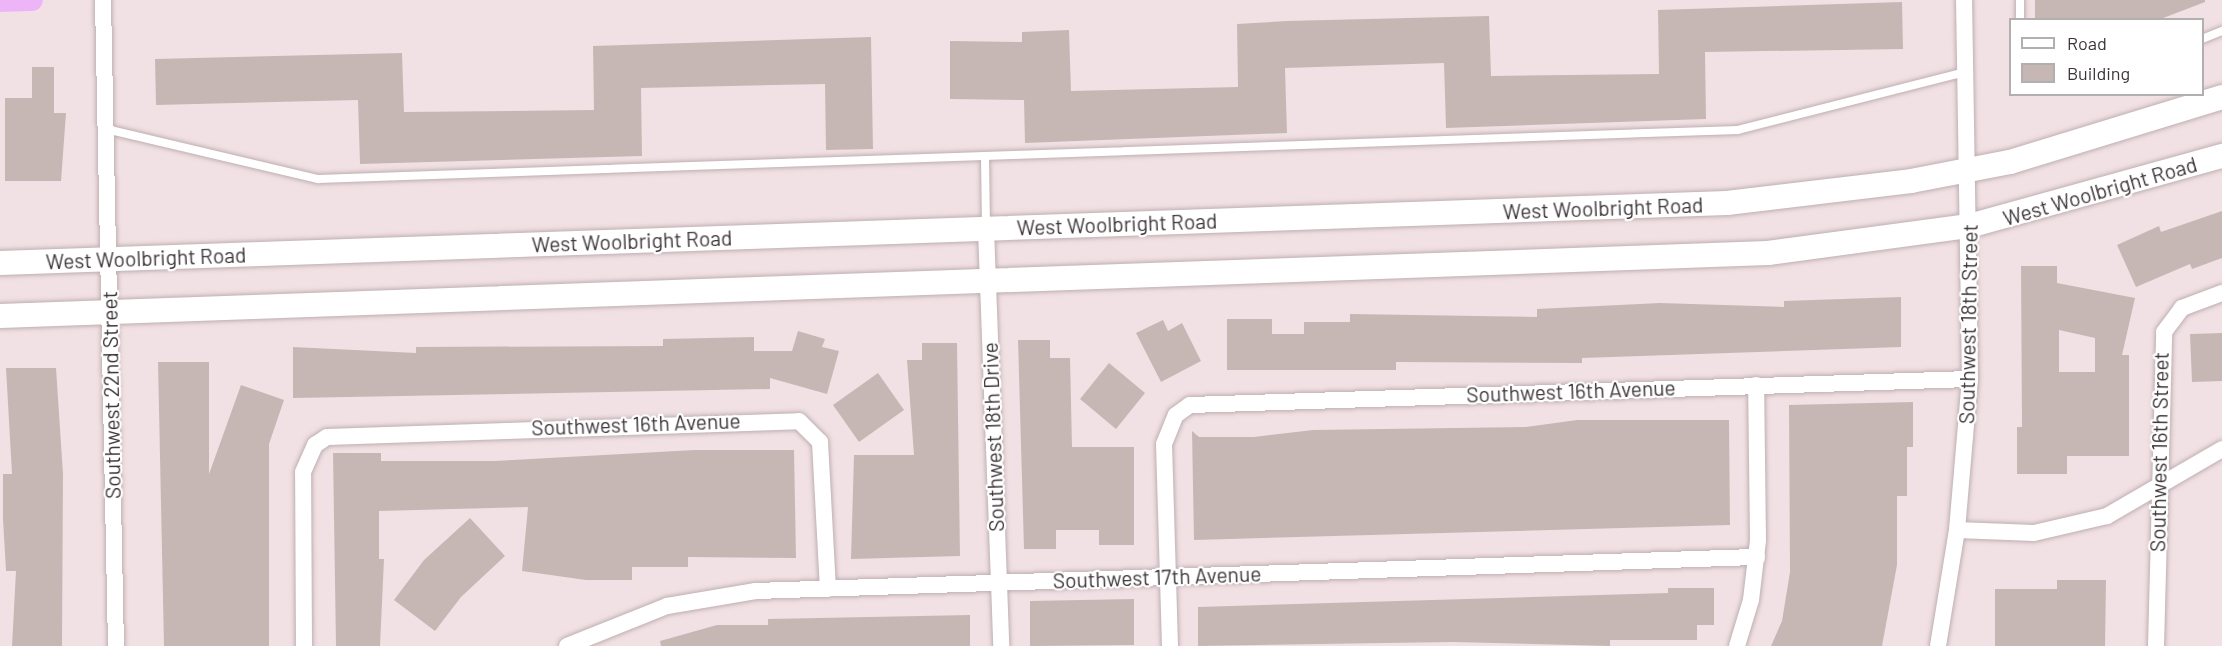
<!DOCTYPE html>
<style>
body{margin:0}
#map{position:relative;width:2222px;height:646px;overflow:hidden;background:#f2e1e4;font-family:Barlow,sans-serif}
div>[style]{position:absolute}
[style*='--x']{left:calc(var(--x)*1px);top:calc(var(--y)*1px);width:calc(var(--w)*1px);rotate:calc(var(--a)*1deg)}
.canal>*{height:22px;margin:-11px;padding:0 11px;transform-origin:11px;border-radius:11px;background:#edb5f7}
.building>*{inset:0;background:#c7b7b4}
.roads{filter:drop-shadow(0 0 2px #beafb1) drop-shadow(0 0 2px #beafb1)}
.lane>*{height:8px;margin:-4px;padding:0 4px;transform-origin:4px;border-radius:4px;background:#fff}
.street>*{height:16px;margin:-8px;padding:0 8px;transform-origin:8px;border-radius:8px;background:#fff}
.secondary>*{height:24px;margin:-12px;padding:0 12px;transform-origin:12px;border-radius:12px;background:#fff}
span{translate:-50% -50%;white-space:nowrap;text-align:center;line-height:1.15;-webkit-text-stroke:4.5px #fff;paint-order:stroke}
.street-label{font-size:21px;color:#3d3638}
.legend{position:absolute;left:2009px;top:18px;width:195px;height:78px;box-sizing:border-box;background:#fff;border:2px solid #b1afaf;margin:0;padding:8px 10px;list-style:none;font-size:18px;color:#3d3638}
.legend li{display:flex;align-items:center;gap:12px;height:30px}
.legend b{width:30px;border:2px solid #b1afaf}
</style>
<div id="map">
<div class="canal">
<div style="--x:0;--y:1;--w:32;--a:-2"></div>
</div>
<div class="building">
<div style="clip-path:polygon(2035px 0,2205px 0,2205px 2px,2158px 20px,2035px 20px)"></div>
<div style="clip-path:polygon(1902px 2px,1903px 49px,1705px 52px,1706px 119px,1446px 128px,1444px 63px,1285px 68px,1287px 133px,1025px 143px,1024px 100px,950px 99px,950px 41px,1022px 42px,1022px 32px,1069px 30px,1071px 91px,1238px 87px,1237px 24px,1287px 21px,1489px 16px,1491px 76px,1659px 74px,1658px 10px)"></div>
<div style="clip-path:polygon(871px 37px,873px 149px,826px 150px,825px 84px,641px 88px,642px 156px,360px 164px,358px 100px,156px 105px,155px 59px,402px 53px,404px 112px,594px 110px,593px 46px)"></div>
<div style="clip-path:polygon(32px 67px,54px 67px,54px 113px,66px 113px,61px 181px,5px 181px,5px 98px,32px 98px)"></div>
<div style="clip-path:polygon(2222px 211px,2222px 258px,2192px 269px,2190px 264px,2136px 287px,2117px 245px,2159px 226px,2161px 232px)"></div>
<div style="clip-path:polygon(evenodd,2021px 266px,2057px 266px,2057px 283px,2135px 298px,2122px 355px,2129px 355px,2129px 456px,2067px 456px,2067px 474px,2017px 474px,2017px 427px,2022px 427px,2021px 266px,2059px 330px,2095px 338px,2095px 372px,2059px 372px,2059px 330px)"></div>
<div style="clip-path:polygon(1901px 297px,1901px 347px,1582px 358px,1582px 363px,1396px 362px,1396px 370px,1227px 370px,1227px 319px,1272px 319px,1272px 334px,1304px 334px,1304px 322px,1350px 322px,1350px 314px,1537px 317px,1537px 309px,1660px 303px,1784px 307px,1784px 301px)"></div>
<div style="clip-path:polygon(1163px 320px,1168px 331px,1182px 323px,1201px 361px,1161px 382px,1136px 333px)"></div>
<div style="clip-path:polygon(798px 331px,825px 339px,822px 347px,839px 351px,827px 394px,770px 378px,770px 389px,293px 398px,293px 347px,416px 353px,416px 347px,663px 346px,663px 339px,754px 337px,754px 351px,792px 351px)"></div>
<div style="clip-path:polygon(2222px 333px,2222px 381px,2192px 382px,2190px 334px)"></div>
<div style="clip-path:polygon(1018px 340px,1050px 340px,1050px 358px,1070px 358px,1072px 447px,1134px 447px,1134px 545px,1099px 545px,1099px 530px,1056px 530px,1056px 549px,1024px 549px)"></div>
<div style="clip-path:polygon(922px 343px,957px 343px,960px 556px,851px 559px,854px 455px,914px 455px,907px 360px,922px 360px)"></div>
<div style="clip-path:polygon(158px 362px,209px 362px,209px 474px,241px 385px,284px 400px,269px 444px,269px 646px,164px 646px)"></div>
<div style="clip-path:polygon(1109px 363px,1145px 393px,1116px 429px,1080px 399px)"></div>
<div style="clip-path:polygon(6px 368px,56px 368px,63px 474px,62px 646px,12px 646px,16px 571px,6px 571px,3px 519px,3px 474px,12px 474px)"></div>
<div style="clip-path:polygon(878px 373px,904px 410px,859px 442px,833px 405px)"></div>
<div style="clip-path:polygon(1913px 402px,1913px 447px,1907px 447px,1907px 496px,1897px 496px,1897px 565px,1882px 646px,1771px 646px,1782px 621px,1790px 572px,1789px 405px)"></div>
<div style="clip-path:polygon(1577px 420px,1729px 420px,1730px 525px,1194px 540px,1192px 431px,1199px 437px,1254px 437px,1313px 430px,1526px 427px)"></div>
<div style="clip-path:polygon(695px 450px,794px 450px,796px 558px,688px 557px,688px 567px,632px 567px,632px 580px,586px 580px,522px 571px,528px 507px,379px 511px,379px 559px,384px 559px,380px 646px,336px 646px,333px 453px,381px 453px,381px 461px,495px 461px)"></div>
<div style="clip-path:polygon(470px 518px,505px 556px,461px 597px,435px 631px,394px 600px,424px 560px)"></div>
<div style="clip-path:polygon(2057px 580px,2106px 580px,2105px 646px,1995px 646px,1995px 589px,2057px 589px)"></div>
<div style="clip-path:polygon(1668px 588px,1714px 588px,1714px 625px,1697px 625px,1697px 640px,1610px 640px,1610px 646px,1452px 642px,1198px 646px,1198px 607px,1668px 593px)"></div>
<div style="clip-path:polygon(1134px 599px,1134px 645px,1030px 646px,1030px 601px)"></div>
<div style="clip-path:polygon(970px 615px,970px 646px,661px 646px,660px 641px,717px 625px,768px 625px,768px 619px)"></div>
</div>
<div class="roads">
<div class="lane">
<div style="--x:2020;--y:0;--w:20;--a:90"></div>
<div style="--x:2202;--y:39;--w:22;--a:-22"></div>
<div style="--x:106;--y:129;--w:218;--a:13.3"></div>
<div style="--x:318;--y:179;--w:1421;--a:-1.98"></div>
<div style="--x:1738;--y:130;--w:235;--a:-14.3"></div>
<div style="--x:985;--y:156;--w:71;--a:89.2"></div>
</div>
<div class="street">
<div style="--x:103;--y:0;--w:646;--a:88.85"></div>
<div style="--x:986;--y:229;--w:417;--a:87.9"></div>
<div style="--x:1957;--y:530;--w:77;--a:2.2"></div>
<div style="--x:2034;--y:533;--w:75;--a:-13.1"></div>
<div style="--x:2107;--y:516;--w:133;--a:-30.2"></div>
<div style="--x:304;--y:646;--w:174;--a:-90.3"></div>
<div style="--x:303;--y:472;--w:30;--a:-66"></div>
<div style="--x:315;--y:445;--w:14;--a:-34"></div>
<div style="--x:327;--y:437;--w:472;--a:-1.9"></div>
<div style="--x:799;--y:421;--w:30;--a:45"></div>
<div style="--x:820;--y:442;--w:147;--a:86.9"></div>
<div style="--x:567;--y:646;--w:108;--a:-21.8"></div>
<div style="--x:667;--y:606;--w:90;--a:-9.6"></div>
<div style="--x:756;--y:591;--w:1002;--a:-1.95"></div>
<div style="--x:1170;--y:646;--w:202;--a:-91.7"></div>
<div style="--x:1164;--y:444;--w:31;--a:-68"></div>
<div style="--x:1176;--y:415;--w:17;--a:-36"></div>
<div style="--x:1190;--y:405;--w:780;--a:-1.91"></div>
<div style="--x:1737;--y:646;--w:48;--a:-73.1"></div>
<div style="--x:1751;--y:600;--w:60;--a:-83.3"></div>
<div style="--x:1758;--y:540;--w:155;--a:-90.7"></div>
<div style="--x:1938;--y:646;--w:118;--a:-80.7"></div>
<div style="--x:1957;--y:530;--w:152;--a:-85.1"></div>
<div style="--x:1970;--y:379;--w:379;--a:-90.9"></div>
<div style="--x:2156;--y:646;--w:314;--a:-88.5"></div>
<div style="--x:2164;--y:332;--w:30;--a:-53"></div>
<div style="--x:2182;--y:308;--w:43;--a:-20.6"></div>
</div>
<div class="secondary">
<div style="--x:0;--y:263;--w:1728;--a:-1.99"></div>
<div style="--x:1727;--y:203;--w:185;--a:-6.8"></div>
<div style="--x:1911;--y:181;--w:101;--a:-10.9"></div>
<div style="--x:2010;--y:162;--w:222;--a:-17"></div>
<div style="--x:0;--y:316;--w:1769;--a:-2.04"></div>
<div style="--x:1768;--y:253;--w:203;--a:-7.7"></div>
<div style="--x:1969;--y:226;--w:263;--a:-15.5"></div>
</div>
</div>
<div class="street-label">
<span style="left:2100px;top:191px;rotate:-16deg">West Woolbright Road</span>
<span style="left:1603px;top:208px;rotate:-2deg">West Woolbright Road</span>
<span style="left:1117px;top:224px;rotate:-2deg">West Woolbright Road</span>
<span style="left:632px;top:241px;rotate:-2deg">West Woolbright Road</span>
<span style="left:146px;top:258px;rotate:-2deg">West Woolbright Road</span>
<span style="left:1968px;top:324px;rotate:-89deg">Southwest 18th Street</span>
<span style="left:1571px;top:391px;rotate:-2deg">Southwest 16th Avenue</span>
<span style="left:111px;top:395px;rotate:-91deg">Southwest 22nd Street</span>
<span style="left:636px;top:424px;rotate:-2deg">Southwest 16th Avenue</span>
<span style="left:993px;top:437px;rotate:-92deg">Southwest 18th Drive</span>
<span style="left:2159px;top:452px;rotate:-89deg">Southwest 16th Street</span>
<span style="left:1157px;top:577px;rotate:-2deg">Southwest 17th Avenue</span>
</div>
<ul class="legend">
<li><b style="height:8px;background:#fff"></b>Road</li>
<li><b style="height:16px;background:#c7b7b4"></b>Building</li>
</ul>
</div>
